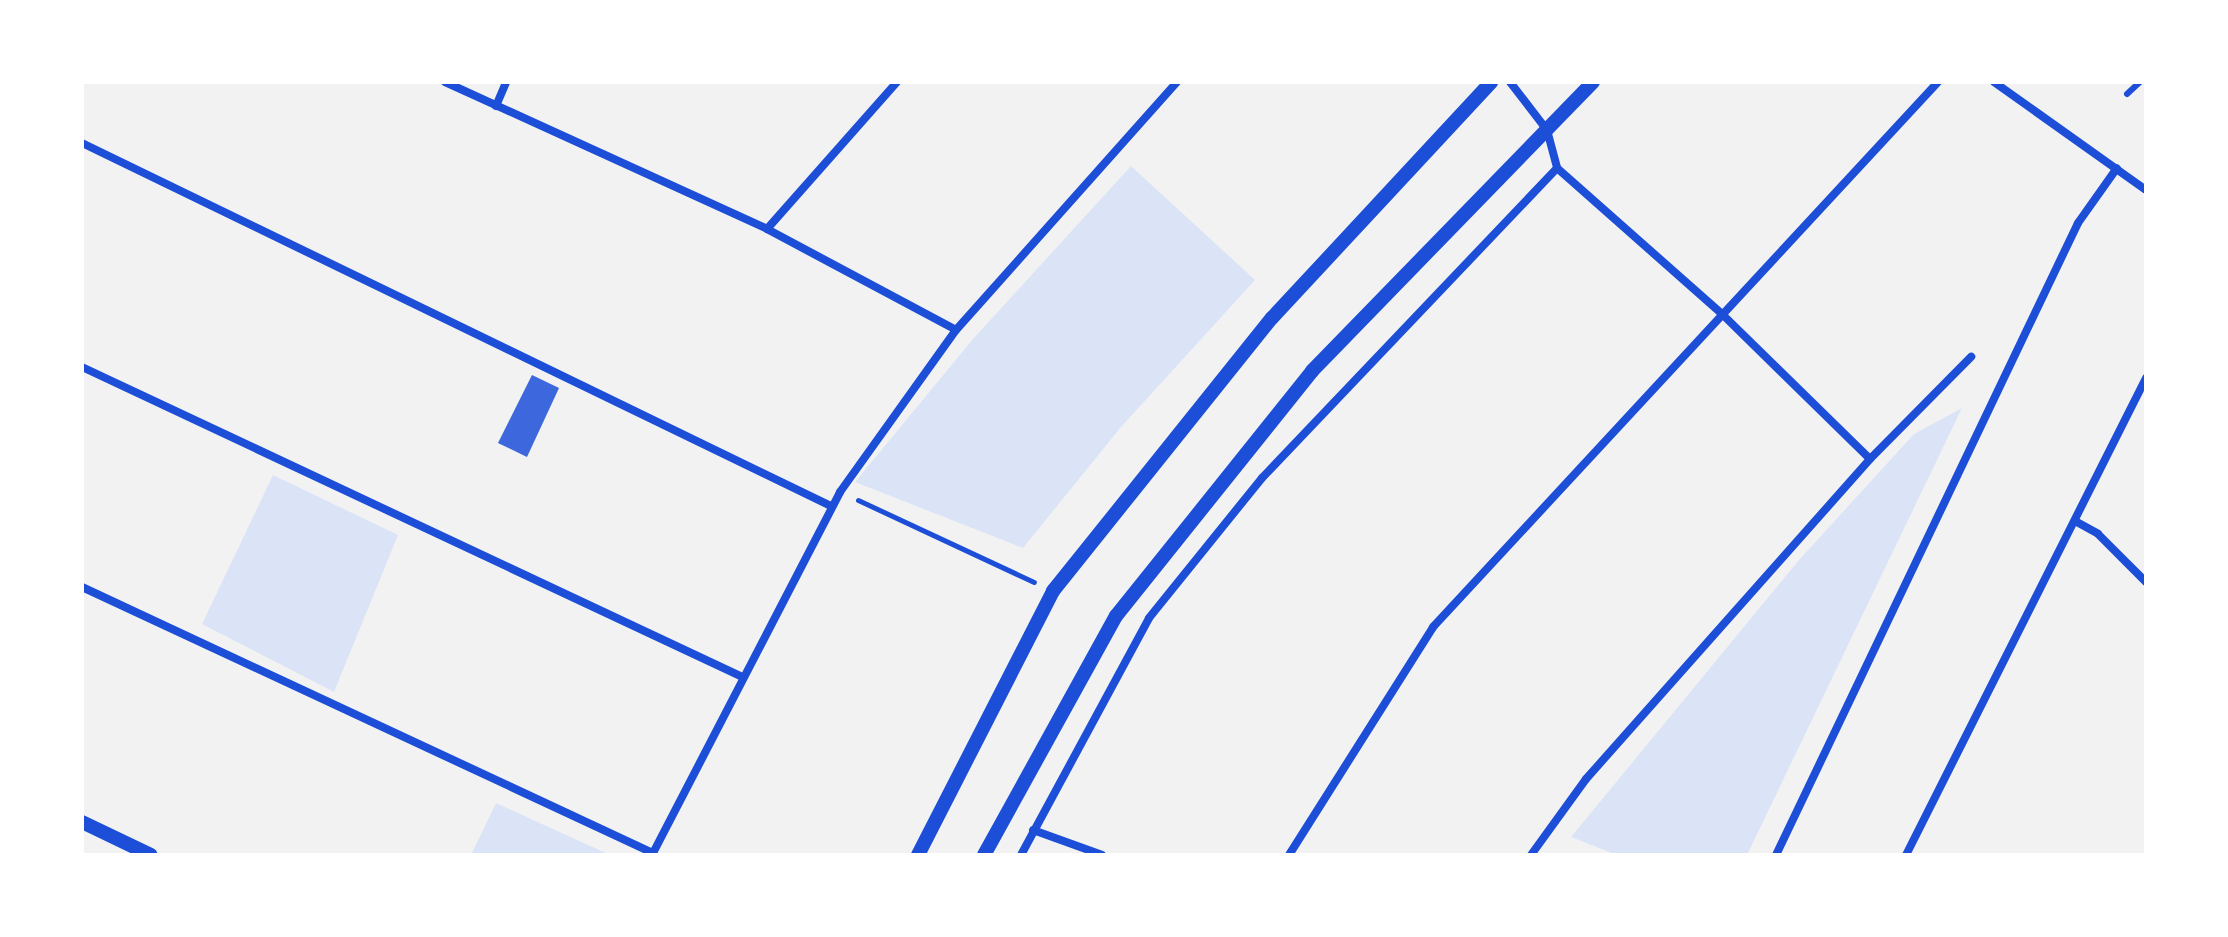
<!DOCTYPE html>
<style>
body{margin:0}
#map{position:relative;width:2228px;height:937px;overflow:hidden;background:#f2f2f2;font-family:"Varela Round",sans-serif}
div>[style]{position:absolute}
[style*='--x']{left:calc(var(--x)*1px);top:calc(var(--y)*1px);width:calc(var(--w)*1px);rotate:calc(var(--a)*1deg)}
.green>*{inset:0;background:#dbe4f7}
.building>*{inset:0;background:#3d67dc}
.path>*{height:5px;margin:-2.5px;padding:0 2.5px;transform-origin:2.5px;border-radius:2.5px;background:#1d4ed8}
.service>*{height:6px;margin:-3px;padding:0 3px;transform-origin:3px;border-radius:3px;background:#1d4ed8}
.minor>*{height:8px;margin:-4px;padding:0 4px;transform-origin:4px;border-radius:4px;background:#1d4ed8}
.tertiary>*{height:14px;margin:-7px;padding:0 7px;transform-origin:7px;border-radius:7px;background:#1d4ed8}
span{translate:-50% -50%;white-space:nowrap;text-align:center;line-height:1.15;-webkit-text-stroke:8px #fff;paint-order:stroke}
.frame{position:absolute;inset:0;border:84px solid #fff;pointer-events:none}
</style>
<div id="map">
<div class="green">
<div style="clip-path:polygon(1131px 166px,1255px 280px,1121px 427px,1023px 548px,855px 482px,973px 339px)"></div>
<div style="clip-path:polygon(1962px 408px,1747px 855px,1617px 855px,1571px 837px,1799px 560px,1914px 434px)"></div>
<div style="clip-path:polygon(273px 475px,398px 535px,334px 692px,202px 624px)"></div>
<div style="clip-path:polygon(496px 803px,610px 855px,471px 855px)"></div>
</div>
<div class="building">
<div style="clip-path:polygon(532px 375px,559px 388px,527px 457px,498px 443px)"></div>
</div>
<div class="path">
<div style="--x:858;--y:500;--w:194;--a:25"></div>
</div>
<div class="service">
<div style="--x:2127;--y:94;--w:18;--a:-43"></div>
</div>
<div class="minor">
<div style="--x:445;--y:82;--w:354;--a:24.5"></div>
<div style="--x:767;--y:229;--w:214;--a:28.1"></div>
<div style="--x:1510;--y:82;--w:61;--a:52.4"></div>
<div style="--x:1547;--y:130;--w:39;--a:75"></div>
<div style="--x:1557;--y:168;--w:220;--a:41.5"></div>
<div style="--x:1722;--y:314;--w:207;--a:44.4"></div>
<div style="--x:1994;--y:82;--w:186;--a:35.4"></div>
<div style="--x:496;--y:106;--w:26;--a:-67"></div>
<div style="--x:82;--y:143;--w:832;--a:25.86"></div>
<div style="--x:767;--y:229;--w:196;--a:-48.5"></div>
<div style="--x:82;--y:367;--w:727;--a:25.15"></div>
<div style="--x:2075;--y:521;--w:26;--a:29"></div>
<div style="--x:2098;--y:534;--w:68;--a:45"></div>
<div style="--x:82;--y:587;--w:630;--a:24.98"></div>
<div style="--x:1033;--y:830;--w:73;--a:19.9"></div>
<div style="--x:652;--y:855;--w:409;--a:-62.6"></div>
<div style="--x:840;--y:492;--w:199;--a:-54.4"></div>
<div style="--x:956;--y:330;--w:332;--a:-48.3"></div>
<div style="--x:1021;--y:855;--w:269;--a:-61.6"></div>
<div style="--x:1149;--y:618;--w:180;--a:-51.1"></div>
<div style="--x:1262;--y:478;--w:428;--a:-46.4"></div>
<div style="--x:1289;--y:855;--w:270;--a:-57.7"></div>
<div style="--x:1433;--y:627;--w:743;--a:-47.18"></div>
<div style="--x:1531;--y:855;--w:94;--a:-54.1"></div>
<div style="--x:1586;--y:779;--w:428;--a:-48.4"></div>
<div style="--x:1870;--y:459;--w:144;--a:-45.3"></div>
<div style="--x:1776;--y:855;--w:700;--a:-64.46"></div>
<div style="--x:2078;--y:223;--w:67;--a:-54.7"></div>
<div style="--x:1906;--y:855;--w:534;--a:-63.29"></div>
</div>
<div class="tertiary">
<div style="--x:82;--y:822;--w:76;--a:25.6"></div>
<div style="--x:918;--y:855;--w:297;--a:-62.9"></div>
<div style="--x:1053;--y:591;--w:350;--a:-51.3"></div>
<div style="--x:1272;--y:318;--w:322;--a:-47.1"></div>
<div style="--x:984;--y:855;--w:273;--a:-61.1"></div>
<div style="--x:1116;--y:616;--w:314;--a:-51.3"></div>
<div style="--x:1312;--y:371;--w:403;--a:-45.8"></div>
</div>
<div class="frame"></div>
</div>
